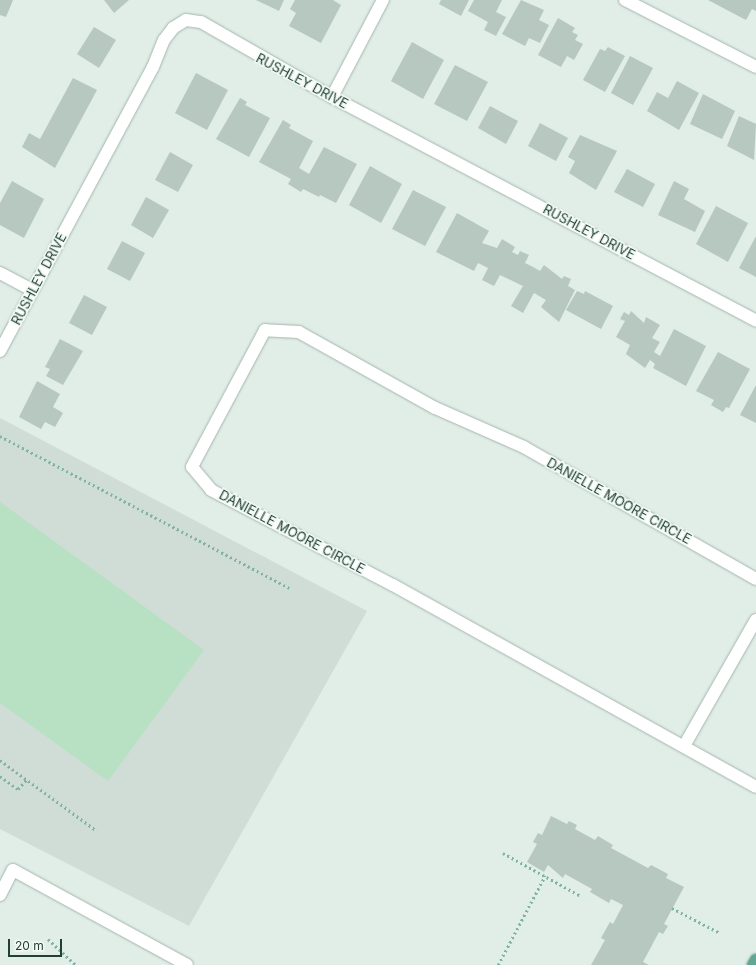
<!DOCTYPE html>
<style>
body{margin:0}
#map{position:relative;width:756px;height:965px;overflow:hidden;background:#e1ede7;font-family:Inter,sans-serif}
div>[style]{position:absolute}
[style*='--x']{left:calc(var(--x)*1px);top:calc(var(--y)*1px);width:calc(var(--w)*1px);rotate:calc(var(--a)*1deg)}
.built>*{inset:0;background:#cfddd6}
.green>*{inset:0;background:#b8e0c2}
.building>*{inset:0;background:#b6c8c0}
.path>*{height:2.5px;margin-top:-1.25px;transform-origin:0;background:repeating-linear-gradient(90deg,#7fb4a2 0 2px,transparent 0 5px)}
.roads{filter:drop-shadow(0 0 1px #a3b6ae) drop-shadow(0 0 1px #a3b6ae)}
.minor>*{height:12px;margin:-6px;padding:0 6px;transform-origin:6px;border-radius:6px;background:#fff}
.major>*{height:12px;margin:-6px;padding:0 6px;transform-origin:6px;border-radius:6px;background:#61a794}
span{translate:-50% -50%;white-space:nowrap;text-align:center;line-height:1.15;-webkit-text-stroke:3.5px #f2f9f5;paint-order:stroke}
.street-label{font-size:13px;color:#204036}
.scale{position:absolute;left:8px;top:939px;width:54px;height:18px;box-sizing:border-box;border:2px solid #204036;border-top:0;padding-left:5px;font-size:12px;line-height:14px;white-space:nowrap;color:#204036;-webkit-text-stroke:3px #f2f9f5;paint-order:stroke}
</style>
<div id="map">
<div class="built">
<div style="clip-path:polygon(0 418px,367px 611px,189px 926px,0 829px)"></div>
</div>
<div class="green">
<div style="clip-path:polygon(0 502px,204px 650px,108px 781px,0 703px)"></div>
</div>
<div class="building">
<div style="clip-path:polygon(0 0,13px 0,6px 17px,0 15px)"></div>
<div style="clip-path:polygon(104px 0,129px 0,114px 13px)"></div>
<div style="clip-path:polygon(256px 0,284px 0,279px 11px)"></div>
<div style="clip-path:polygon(295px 0,333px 0,341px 5px,321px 43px,289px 26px,296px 13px,290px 9px)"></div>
<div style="clip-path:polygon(441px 0,469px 0,461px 16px,439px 4px)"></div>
<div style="clip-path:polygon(474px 0,502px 0,496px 12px,506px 17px,496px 36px,484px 30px,488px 22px,468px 11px)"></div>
<div style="clip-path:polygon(521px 0,544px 10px,539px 20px,549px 25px,540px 43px,529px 38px,525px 46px,502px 34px)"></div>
<div style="clip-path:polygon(708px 0,756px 0,756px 11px,752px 9px,746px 20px)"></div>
<div style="clip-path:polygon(558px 18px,575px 28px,572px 32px,578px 35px,575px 40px,583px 44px,574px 60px,567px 56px,561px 67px,538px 55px)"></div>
<div style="clip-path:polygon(94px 27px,116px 40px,99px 68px,77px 54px)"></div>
<div style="clip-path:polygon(412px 42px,444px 60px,423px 99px,391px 81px)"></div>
<div style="clip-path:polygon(608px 47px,625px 56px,605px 92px,583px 80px,600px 49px,605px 51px)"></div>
<div style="clip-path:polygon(630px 56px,653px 68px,633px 105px,611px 93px)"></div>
<div style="clip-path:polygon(455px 65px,488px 82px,467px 121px,434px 104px)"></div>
<div style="clip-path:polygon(196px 73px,228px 90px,207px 130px,175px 113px)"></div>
<div style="clip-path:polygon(73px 78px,97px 90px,55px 168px,22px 147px,29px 133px,40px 139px)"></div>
<div style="clip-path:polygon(677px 81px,699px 93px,679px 130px,647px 111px,657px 92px,668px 98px)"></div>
<div style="clip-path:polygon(703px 94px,735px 111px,722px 139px,690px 124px)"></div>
<div style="clip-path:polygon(240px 98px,247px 102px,245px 105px,270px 118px,249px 157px,216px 139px)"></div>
<div style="clip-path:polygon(490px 106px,518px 121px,506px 144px,478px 128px)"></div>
<div style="clip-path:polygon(739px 116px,756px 124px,754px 160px,727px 146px)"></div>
<div style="clip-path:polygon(283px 120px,291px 125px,289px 128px,313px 141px,299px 168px,309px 174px,324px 147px,357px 164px,336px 203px,320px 195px,319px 197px,303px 189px,301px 192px,288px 184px,291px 179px,259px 162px)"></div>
<div style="clip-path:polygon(540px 123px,568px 138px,556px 161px,528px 146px)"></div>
<div style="clip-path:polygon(580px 135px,617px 151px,596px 190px,569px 173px,575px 161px,568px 157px)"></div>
<div style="clip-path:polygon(170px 152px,193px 165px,178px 192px,155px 180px)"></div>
<div style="clip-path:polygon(370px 166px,402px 184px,381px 223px,349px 205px)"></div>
<div style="clip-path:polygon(627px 169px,655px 184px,643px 207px,614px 192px)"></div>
<div style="clip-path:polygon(12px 181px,44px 199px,24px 238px,0 225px,0 203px)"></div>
<div style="clip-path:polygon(674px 181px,689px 189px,684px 199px,705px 211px,695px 232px,658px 215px)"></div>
<div style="clip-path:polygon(413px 190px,446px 207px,425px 246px,392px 229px)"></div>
<div style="clip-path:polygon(146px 197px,169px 210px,153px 238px,131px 225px)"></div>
<div style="clip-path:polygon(716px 206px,748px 223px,728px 262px,696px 244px)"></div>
<div style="clip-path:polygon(457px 213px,489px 231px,482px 243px,497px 248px,502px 239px,515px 247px,512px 252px,518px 255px,520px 251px,529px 255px,525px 263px,533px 267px,540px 271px,544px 265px,562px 279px,564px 276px,571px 279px,568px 286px,575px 290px,559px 322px,541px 307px,546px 300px,534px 293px,523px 313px,511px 306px,523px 286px,500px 275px,494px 286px,482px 280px,488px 268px,478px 263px,474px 271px,436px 252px)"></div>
<div style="clip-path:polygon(756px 236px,756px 277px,739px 268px)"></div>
<div style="clip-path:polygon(122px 241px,145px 253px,130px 281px,107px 269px)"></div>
<div style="clip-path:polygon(577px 291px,584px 294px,585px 291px,613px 306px,601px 329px,566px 310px)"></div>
<div style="clip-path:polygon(84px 295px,107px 307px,92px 335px,69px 323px)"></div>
<div style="clip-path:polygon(631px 311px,644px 323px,646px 317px,660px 325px,652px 338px,660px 342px,654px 352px,660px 356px,674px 329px,706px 346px,686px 386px,653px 368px,655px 364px,650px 360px,645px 368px,626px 354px,630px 345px,616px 337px,625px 321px,620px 319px,624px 312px,629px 315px)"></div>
<div style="clip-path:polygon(60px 339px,83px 351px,63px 385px,46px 376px,50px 369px,45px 367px)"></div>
<div style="clip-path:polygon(718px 352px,750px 369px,729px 408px,726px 407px,723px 412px,711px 405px,714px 400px,696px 391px)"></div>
<div style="clip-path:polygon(37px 381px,60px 394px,53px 407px,63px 413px,55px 427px,45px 422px,41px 429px,19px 417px)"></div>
<div style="clip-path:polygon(756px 385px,756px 423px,740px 415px)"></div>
<div style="clip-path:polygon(551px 816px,567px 824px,569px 821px,577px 825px,575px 829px,595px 840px,598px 836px,613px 845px,611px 848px,648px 868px,651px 865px,668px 874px,666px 878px,684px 887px,664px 924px,668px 926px,663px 934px,659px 932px,643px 962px,649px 965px,591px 965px,605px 940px,601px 938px,610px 922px,613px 924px,623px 905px,611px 899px,609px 903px,590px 892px,592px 889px,565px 874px,563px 878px,548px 865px,544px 872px,527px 862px,537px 844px,533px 842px,538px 833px,542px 835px)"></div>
</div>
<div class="path">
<div style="--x:0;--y:436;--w:327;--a:27.7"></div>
<div style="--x:0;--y:760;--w:120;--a:36.2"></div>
<div style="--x:0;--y:776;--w:22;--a:36"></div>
<div style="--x:18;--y:789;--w:13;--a:-48"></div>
<div style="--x:503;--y:853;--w:89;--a:28.9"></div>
<div style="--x:672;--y:908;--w:54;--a:27.5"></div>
<div style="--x:48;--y:939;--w:38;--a:43"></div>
<div style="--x:498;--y:965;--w:101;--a:-62.2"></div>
</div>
<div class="roads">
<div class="minor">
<div style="--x:625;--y:0;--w:147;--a:27.1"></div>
<div style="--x:332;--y:97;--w:110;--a:-62.3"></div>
<div style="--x:0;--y:273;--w:36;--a:28"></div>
<div style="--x:0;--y:351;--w:323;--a:-61.7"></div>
<div style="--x:153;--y:67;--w:29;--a:-68"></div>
<div style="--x:164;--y:40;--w:15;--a:-53"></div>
<div style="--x:173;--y:28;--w:15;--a:-32"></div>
<div style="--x:186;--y:20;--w:15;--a:8"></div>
<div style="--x:201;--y:22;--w:151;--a:29.8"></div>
<div style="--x:332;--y:97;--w:480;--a:27.8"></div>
<div style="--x:756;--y:579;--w:267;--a:-150.4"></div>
<div style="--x:524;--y:447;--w:97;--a:-156.3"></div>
<div style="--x:435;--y:408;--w:156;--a:-150.8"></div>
<div style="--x:299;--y:332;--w:34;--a:-177"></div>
<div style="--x:265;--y:330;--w:155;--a:118.1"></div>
<div style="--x:192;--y:467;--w:30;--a:50"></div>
<div style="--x:211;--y:490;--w:205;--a:27.6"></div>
<div style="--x:393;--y:585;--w:415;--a:29.1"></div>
<div style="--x:684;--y:746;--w:145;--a:-60.3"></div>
<div style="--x:0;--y:895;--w:28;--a:-63"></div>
<div style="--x:13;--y:870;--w:198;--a:28.6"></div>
</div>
<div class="major">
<div style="--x:753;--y:965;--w:6;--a:-59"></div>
</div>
</div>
<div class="street-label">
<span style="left:302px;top:81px;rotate:28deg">RUSHLEY DRIVE</span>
<span style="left:589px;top:232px;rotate:28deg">RUSHLEY DRIVE</span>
<span style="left:39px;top:279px;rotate:-62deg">RUSHLEY DRIVE</span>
<span style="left:619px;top:501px;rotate:29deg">DANIELLE MOORE CIRCLE</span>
<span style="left:292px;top:532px;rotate:28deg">DANIELLE MOORE CIRCLE</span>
</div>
<div class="scale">20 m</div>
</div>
